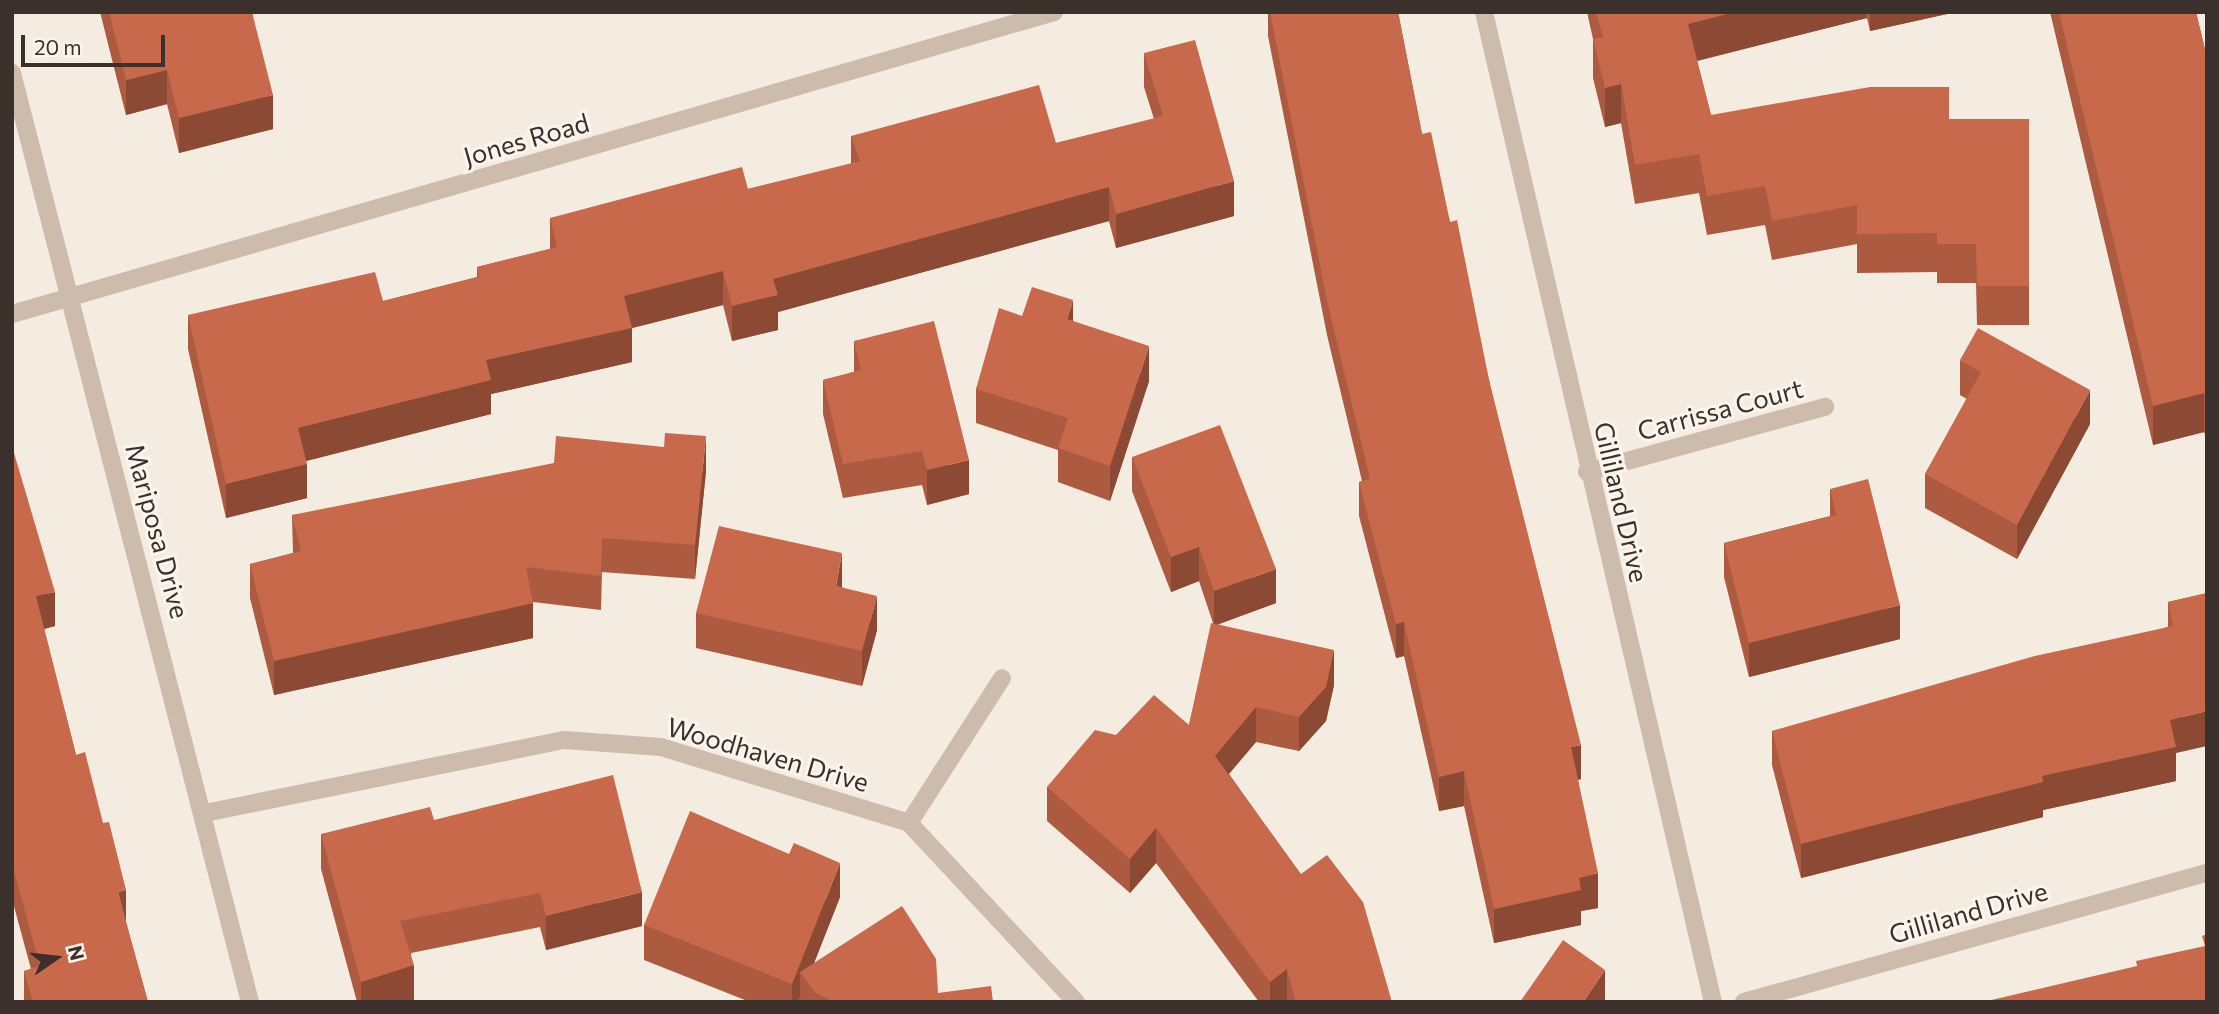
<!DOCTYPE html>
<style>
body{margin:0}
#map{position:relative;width:2219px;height:1014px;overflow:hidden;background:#f4ebe1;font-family:Commissioner,sans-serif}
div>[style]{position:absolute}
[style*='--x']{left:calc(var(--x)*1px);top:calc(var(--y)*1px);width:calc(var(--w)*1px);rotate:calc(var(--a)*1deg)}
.minor>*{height:18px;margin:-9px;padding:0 9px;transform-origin:9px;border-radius:9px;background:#cdbbac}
.tertiary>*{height:18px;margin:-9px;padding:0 9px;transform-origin:9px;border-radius:9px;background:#cdbbac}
.wall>*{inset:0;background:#ac5a40}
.shaded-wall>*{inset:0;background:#8c4a34}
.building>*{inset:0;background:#c8694b}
span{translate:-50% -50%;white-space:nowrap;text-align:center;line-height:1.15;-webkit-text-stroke:6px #fbf5ee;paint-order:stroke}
.street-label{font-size:26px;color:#3b302b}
.frame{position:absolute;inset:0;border:14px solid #3b302b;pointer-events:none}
.north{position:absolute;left:21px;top:923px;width:70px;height:70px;-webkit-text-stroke:5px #fbf5ee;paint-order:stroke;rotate:76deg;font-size:19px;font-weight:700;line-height:28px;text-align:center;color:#3b302b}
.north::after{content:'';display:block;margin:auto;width:24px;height:32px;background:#3b302b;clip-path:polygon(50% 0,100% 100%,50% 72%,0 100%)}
.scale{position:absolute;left:21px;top:35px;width:144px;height:32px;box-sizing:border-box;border:4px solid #3b302b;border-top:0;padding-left:9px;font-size:21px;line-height:24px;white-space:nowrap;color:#3b302b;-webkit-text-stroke:5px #fbf5ee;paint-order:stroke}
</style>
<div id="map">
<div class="minor">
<div style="--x:1484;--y:12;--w:1016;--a:76.98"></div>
<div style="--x:12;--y:73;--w:959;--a:75.63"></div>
<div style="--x:1587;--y:472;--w:247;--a:-15.3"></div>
<div style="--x:205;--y:813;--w:366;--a:-11.5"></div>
<div style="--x:564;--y:740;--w:97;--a:4.1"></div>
<div style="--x:661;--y:747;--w:259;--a:17"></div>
<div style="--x:909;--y:823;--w:245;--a:47"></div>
<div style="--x:909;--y:823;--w:172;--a:-57.3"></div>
<div style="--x:1744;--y:1002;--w:481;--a:-15.6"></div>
</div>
<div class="tertiary">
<div style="--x:12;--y:314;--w:1085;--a:-16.16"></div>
</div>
<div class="wall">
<div style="clip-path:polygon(100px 12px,252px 12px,273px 129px,179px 153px,167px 104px,126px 115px)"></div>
<div style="clip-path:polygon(1268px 12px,1398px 12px,1422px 134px,1450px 222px,1489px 380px,1581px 779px,1578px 780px,1598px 908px,1581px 911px,1581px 925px,1494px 943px,1464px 806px,1439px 811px,1404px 656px,1396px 658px,1359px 516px,1359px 482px,1362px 481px,1327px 335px,1268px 36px)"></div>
<div style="clip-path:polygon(1587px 12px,1956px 12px,1870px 31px,1867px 18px,1697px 61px,1711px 115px,1949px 119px,2029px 119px,2029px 325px,1977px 325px,1976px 283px,1937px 283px,1937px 272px,1857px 273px,1857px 244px,1772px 260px,1765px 225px,1707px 235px,1699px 193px,1635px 204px,1621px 123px,1605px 127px,1593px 78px,1593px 39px)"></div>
<div style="clip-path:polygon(2050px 12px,2196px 12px,2207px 58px,2207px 441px,2204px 432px,2153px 445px)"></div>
<div style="clip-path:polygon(1144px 53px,1234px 216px,1116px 248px,1109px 221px,778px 312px,778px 330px,732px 341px,723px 305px,632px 328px,632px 362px,491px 394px,491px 414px,306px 461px,307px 498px,226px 518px,188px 349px,188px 315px,383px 301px,477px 277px,477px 267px,550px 249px,550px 218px,748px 189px,851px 164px,851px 136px,1056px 143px,1154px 119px,1144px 87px)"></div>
<div style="clip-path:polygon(1022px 316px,1073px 321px,1149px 381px,1110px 501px,1058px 482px,1058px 450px,976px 423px,976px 389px)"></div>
<div style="clip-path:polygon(854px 341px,969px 494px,927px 505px,922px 485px,843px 498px,823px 414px,823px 380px,854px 372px)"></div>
<div style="clip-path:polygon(1960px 360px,2090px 424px,2017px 559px,1925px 508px,1925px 474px,1967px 399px,1960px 395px)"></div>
<div style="clip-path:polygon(12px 446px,55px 626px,44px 629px,76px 755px,126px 923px,148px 1002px,24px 1002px,24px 971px,31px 969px,12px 899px)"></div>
<div style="clip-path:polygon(1132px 457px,1276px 603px,1218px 624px,1334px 685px,1326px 721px,1299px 751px,1256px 742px,1229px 774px,1392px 1002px,1259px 1002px,1156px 863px,1130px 893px,1047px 821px,1047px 787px,1116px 735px,1189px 725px,1213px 623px,1199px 581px,1171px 592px,1132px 491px)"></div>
<div style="clip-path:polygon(706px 471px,695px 579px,602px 572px,601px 610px,533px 602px,533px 638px,274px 695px,250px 598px,250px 564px,293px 553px,292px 515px)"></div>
<div style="clip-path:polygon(1830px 489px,1900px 639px,1749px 677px,1724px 577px,1724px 543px,1830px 516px)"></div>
<div style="clip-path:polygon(842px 587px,877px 630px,862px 686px,696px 648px,696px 613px)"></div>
<div style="clip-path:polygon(2207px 593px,2176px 753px,2176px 781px,2043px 810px,2043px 817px,1801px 878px,1772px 765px,1772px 731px,2168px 627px,2168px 602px)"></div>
<div style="clip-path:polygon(434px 820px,642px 926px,546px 950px,540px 927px,411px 953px,414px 1000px,408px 1002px,357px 1002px,321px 869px,321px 834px)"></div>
<div style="clip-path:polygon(840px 897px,814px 963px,938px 993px,993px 1002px,800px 1002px,800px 997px,799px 1002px,750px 1002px,644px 960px,644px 925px)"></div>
</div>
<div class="shaded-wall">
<div style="clip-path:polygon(1735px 12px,1867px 12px,1867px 18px,1688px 63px,1688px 24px)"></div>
<div style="clip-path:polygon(1870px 12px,1956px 12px,1870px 31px)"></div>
<div style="clip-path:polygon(167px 70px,167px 104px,126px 115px,126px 80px)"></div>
<div style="clip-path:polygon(1621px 84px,1621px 123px,1605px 127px,1605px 88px)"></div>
<div style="clip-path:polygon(273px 95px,273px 129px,179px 153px,179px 118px)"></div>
<div style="clip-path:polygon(1234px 181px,1234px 216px,1116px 248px,1116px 214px)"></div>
<div style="clip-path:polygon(1109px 187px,1109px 221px,778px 312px,778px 330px,732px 341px,732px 306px,773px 279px)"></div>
<div style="clip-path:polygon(723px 271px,723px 305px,632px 328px,632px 362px,491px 394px,491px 414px,298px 463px,298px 428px,486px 360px,624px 296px)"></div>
<div style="clip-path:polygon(1073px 300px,1073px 335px,1067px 319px)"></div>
<div style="clip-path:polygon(1149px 346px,1149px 381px,1110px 501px,1110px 466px)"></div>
<div style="clip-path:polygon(2090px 390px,2090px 424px,2017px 559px,2017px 525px)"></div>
<div style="clip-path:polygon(2204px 393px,2204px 432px,2153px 445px,2153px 406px)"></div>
<div style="clip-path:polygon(706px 436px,706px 471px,695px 579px,695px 545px)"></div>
<div style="clip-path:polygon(969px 460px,969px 494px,927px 505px,927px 470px)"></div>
<div style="clip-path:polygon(307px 464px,307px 498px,226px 518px,226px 484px)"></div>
<div style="clip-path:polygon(1199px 547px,1199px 581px,1171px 592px,1171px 557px)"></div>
<div style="clip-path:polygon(842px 553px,842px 588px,836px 586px)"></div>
<div style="clip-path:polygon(1276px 569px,1276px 603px,1214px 626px,1214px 591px)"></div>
<div style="clip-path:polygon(55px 592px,55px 626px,36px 631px,36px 596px)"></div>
<div style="clip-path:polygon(877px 596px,877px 630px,862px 686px,862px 651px)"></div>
<div style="clip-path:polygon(533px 603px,533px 638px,274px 695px,274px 661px)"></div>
<div style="clip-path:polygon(1900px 605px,1900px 639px,1749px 677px,1749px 643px)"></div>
<div style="clip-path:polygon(1404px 622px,1404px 656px,1396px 658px,1396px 624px)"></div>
<div style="clip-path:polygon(1334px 650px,1334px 685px,1326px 721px,1299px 751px,1299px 717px)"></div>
<div style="clip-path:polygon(1256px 707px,1256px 742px,1215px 790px,1215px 756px)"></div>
<div style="clip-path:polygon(2207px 711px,2207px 746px,2176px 753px,2176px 781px,2043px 810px,2043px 817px,1801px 878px,1801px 844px,2042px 776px,2170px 720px)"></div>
<div style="clip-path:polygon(1581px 745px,1581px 779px,1571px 781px,1571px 747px)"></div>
<div style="clip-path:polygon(1464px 771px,1464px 806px,1439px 811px,1439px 777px)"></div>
<div style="clip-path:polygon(1156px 828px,1156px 863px,1130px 893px,1130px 859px)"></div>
<div style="clip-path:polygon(840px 863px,840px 897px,807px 981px,800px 972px,800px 997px,799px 1002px,792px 1002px,792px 984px)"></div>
<div style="clip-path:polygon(1598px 873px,1598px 908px,1581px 911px,1581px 925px,1494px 943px,1494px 909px,1579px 878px)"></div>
<div style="clip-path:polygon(126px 890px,126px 924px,118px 892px)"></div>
<div style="clip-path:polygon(642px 892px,642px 926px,546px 950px,546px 916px)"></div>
<div style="clip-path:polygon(414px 965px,414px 1000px,408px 1002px,361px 1002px,361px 982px)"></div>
<div style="clip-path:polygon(1287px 969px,1287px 1002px,1270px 1002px,1270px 982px)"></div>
<div style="clip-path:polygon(1605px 970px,1605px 1002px,1583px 1002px)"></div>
</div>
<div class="building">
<div style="clip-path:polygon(109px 12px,252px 12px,273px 95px,179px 118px,167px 70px,126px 80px)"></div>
<div style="clip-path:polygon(1270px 12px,1398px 12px,1422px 134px,1431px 132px,1450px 222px,1457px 220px,1489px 380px,1581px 745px,1571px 747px,1598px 873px,1579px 878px,1581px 890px,1494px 909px,1464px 771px,1439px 777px,1404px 622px,1396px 624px,1359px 482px,1370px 479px,1327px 301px)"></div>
<div style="clip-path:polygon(1596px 12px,1735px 12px,1688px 24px,1711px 115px,1870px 87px,1949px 87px,1949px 119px,2029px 119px,2029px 286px,1977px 286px,1976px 244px,1937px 244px,1937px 233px,1857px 234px,1857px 205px,1772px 221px,1765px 186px,1707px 196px,1699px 154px,1635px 165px,1621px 84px,1605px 88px,1593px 39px,1603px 37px)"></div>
<div style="clip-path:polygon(2059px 12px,2196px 12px,2207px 58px,2207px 402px,2204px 393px,2153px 406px)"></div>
<div style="clip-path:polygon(1195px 40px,1234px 181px,1116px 214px,1109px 187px,773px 279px,778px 295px,732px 306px,723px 271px,624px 296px,632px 328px,486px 360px,491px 380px,298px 428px,307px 464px,226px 484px,188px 315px,375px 272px,383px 301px,479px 277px,477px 267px,557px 247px,550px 218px,742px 167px,748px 189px,860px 161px,851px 136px,1039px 85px,1056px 143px,1163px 116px,1144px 53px)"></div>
<div style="clip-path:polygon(1032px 287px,1073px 300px,1067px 319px,1149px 346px,1110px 466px,1058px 448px,1068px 418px,976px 389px,999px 308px,1022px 316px)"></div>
<div style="clip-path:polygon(934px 321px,969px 460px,927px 470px,922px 451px,843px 464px,823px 380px,861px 370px,854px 341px)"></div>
<div style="clip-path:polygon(1978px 328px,2090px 390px,2017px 525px,1925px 474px,1981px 372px,1960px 360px)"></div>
<div style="clip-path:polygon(1220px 425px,1276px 569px,1214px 591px,1199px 547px,1171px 557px,1132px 457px)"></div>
<div style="clip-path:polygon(665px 433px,706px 436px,695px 545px,602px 538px,601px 576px,526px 567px,533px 603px,274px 661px,250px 564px,301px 551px,292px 515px,554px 463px,556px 436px,664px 447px)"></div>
<div style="clip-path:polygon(12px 446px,55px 592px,36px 596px,76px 755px,85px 752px,103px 823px,109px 822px,126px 890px,118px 892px,148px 1002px,33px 1002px,24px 971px,40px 966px,12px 864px)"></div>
<div style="clip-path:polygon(1868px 479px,1900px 605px,1749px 643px,1724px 543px,1836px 515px,1830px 489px)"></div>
<div style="clip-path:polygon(719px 526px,842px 553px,836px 586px,877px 596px,862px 651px,696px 613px)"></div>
<div style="clip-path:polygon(2207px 593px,2207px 711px,2170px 720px,2176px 747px,2042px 776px,2043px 782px,1801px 844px,1772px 731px,2035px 656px,2173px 626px,2168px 602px)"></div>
<div style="clip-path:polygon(1211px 623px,1334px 650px,1326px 687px,1299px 717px,1256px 707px,1215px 756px,1301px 874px,1327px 855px,1363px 902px,1392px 1002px,1296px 1002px,1287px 969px,1270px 982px,1156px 828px,1130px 859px,1047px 787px,1095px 730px,1116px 735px,1154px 695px,1189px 725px)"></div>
<div style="clip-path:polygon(613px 775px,642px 892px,546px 916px,540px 893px,400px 921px,414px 965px,361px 982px,321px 834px,430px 807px,434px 820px)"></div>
<div style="clip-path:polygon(690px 811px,789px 854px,794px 843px,840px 863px,792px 984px,644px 925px)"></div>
<div style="clip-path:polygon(902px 906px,936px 959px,938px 993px,991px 986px,993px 1002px,831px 1002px,831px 1000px,815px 993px,800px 972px)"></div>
<div style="clip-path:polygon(2207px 934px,2207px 1002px,1983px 1002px,2137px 966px,2136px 961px,2205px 946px,2202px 936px)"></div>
<div style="clip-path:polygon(1563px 940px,1605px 970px,1583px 1002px,1520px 1002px)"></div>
</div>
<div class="street-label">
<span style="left:526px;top:139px;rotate:-16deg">Jones Road</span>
<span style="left:1720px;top:409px;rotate:-15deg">Carrissa Court</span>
<span style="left:1622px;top:502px;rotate:77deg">Gilliland Drive</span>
<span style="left:158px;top:531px;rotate:75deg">Mariposa Drive</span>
<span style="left:768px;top:754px;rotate:16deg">Woodhaven Drive</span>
<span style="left:1968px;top:912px;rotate:-16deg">Gilliland Drive</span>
</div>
<div class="frame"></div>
<div class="north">N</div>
<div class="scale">20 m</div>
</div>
